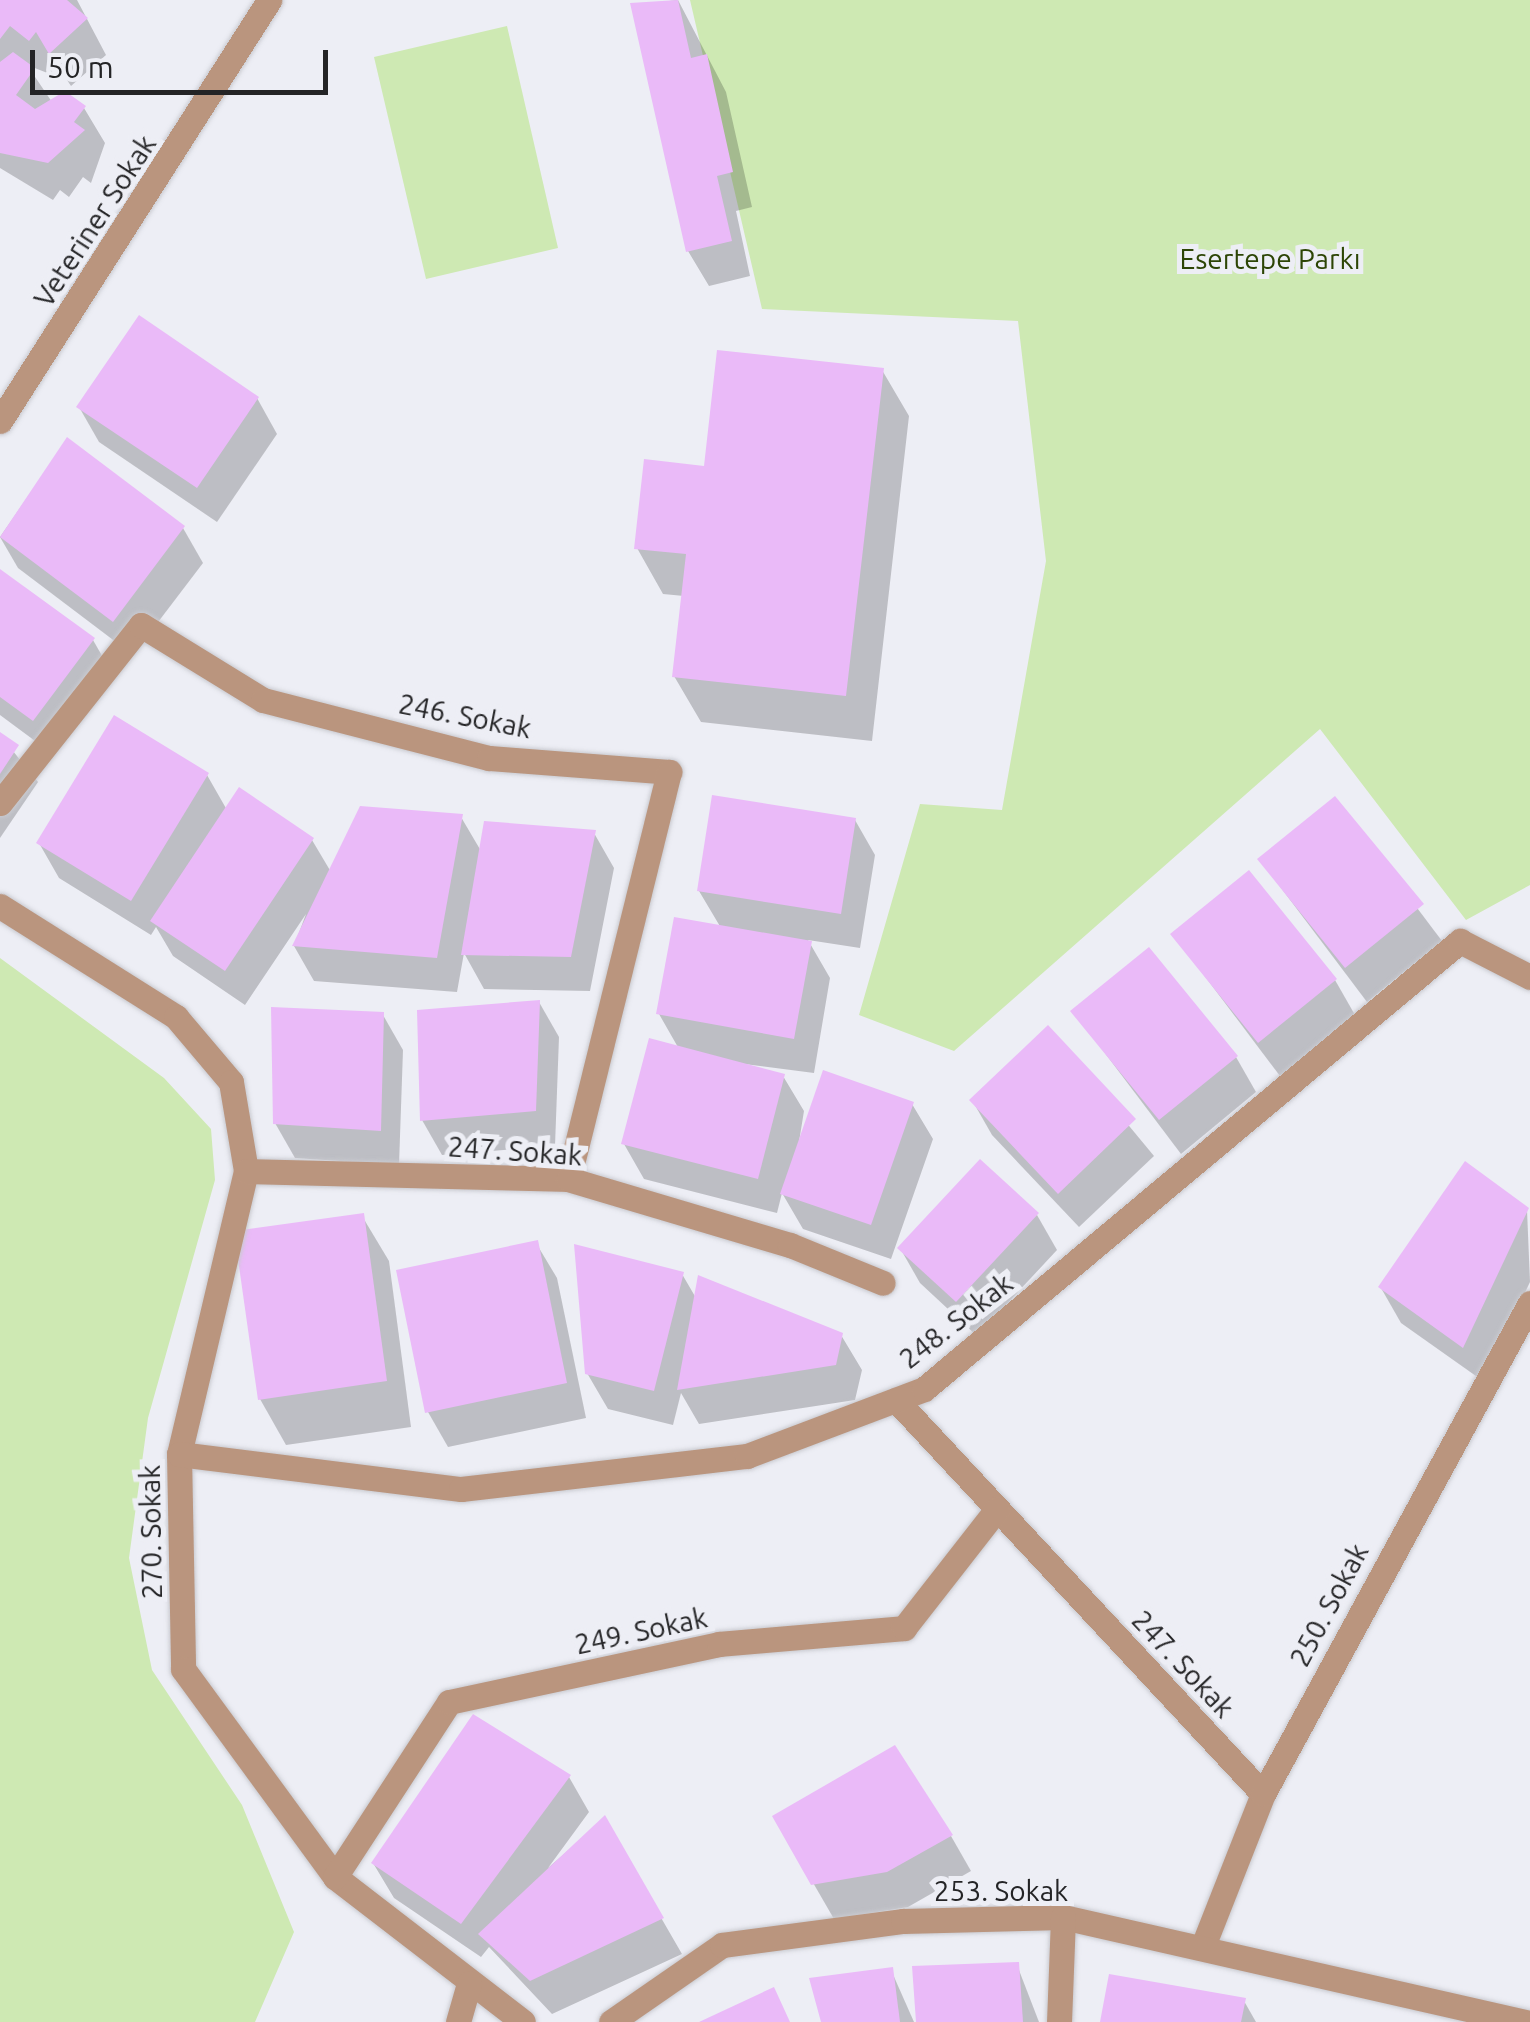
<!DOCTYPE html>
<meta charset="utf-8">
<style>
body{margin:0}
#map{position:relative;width:1530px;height:2022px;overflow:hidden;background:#edeef5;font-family:Ubuntu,sans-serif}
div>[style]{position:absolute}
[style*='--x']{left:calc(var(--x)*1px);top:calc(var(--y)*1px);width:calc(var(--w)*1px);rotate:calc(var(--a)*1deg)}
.green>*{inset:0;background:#cee9b3}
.shadow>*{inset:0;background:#0003}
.building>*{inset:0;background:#eabaf8}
.roads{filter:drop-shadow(0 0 2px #c9cad0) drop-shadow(0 0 2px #c9cad0)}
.street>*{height:25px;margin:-12.5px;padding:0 12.5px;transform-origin:12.5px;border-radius:12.5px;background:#ba957e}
span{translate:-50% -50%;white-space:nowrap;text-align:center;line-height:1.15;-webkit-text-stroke:10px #edeef5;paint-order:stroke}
.street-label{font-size:28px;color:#242426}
.park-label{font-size:28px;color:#2d4505}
.scale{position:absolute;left:30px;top:50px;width:298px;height:45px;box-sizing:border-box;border:5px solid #242426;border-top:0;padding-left:12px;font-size:30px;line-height:35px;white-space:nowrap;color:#242426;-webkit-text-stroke:8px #edeef5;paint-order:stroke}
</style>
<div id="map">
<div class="green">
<div style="clip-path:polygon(690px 0,1530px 0,1530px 885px,1466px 920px,1320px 729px,954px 1051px,859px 1015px,920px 804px,1002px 810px,1046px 561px,1018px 321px,762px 309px)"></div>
<div style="clip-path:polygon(507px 26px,558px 248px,426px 279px,374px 57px)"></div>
<div style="clip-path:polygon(0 958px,164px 1078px,211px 1129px,215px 1180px,148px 1418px,129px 1558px,152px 1670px,242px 1805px,294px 1932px,255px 2022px,0 2022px)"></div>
</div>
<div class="shadow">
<div style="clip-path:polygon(0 0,77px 0,106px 55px,71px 86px,57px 65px,50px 74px,27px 65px,52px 102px,84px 108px,105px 143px,91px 183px,83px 177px,69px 197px,60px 190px,53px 200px,0 168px)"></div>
<div style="clip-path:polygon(678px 0,726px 92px,752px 207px,736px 211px,750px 276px,709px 286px,688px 251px,633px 5px)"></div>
<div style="clip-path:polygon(882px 370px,909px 416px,872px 741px,701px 722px,674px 676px,684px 596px,663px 594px,637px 548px,706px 468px)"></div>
<div style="clip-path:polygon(257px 398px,277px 434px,217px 522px,99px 442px,79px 407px)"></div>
<div style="clip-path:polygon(67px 440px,183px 528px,203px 563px,133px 655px,18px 568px,0 537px)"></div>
<div style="clip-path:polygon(0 572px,93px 640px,113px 675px,54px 755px,0 715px)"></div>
<div style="clip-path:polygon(0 735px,38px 782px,0 838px)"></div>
<div style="clip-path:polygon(207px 775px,227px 810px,312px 840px,331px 872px,461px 817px,481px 851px,594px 833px,614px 868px,590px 991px,484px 989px,464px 953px,457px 992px,314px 981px,294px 946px,306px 914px,245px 1005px,173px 956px,156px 927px,151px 935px,59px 878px,39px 843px)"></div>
<div style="clip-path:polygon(1335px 799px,1442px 941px,1367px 1002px,1260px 860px)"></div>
<div style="clip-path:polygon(855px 820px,875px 855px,860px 948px,808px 940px,830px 978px,814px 1073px,729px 1062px,783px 1076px,804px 1111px,798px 1148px,912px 1104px,933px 1139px,891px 1259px,803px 1229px,782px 1193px,777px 1213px,644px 1179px,624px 1144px,679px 1049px,659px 1014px,721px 928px,699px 891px)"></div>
<div style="clip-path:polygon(1173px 934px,1335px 980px,1355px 1015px,1280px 1076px)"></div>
<div style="clip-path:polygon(539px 1002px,559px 1037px,555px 1146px,442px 1155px,422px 1120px)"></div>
<div style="clip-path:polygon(1074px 1012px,1236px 1057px,1256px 1092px,1181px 1154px)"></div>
<div style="clip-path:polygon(383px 1015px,403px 1050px,399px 1165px,295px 1158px,275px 1123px)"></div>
<div style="clip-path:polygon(1048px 1028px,1154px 1156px,1079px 1227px,992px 1135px,972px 1100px)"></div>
<div style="clip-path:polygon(1527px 1210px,1530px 1282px,1483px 1381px,1401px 1323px,1381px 1288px)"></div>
<div style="clip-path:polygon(1037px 1215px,1057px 1250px,977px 1336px,920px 1283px,900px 1248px)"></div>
<div style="clip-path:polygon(362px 1216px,389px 1261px,411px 1427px,286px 1445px,260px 1399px)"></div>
<div style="clip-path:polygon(536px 1243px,557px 1278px,586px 1418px,448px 1447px,428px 1412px)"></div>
<div style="clip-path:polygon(682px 1274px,696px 1298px,841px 1335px,862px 1370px,855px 1400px,699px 1424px,681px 1393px,673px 1425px,608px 1409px,587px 1373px)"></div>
<div style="clip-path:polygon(569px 1777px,589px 1812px,548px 1868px,604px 1819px,682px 1954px,552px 2014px,489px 1947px,481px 1957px,394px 1898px,373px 1863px)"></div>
<div style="clip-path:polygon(775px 1817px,951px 1836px,971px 1871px,908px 1907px,834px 1919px)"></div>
<div style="clip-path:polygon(1017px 1965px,1039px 2022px,918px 2022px)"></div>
<div style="clip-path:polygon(891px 1970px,914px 2022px,823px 2022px)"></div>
<div style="clip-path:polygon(1244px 2001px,1256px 2022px,1103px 2022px)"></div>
</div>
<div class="building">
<div style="clip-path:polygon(0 0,67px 0,88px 18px,49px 54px,36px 32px,29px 41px,10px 26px,0 39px)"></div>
<div style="clip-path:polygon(678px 0,691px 58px,707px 54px,733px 172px,717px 176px,732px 241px,686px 252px,630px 3px)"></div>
<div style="clip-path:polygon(13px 52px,35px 68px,16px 95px,35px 109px,65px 91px,86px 106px,74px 122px,85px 130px,48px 163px,0 153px,0 62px)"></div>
<div style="clip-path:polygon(139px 315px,259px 397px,197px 488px,76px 407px)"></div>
<div style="clip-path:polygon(717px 350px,884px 368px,846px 696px,672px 677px,686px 554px,634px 549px,644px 459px,704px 466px)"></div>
<div style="clip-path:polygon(67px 437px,185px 526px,113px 622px,0 537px)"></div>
<div style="clip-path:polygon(0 569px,95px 638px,33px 721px,0 697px)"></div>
<div style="clip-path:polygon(114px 715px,209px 773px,131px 901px,36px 843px)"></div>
<div style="clip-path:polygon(0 732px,19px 745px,0 774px)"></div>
<div style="clip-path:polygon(239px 787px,314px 838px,225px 971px,150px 921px)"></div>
<div style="clip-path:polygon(712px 795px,856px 818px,841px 914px,697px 891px)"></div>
<div style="clip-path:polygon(1335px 796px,1424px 904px,1345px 968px,1257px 859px)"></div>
<div style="clip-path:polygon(360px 806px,463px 814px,437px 958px,292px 946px)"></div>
<div style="clip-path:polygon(484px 821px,596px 830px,571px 957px,461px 955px)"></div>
<div style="clip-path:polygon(1249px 870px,1337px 979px,1258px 1043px,1170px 934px)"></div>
<div style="clip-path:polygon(674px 917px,812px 941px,794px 1039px,656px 1014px)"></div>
<div style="clip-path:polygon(1149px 947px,1238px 1056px,1159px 1120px,1070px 1011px)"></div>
<div style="clip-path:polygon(540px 1000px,536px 1111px,420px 1121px,417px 1010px)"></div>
<div style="clip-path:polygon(271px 1007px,384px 1012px,381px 1131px,273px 1124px)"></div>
<div style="clip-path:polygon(1048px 1025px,1136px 1119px,1058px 1194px,969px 1100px)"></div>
<div style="clip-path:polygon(649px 1038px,785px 1074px,758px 1179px,621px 1144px)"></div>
<div style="clip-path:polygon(823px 1070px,914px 1102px,871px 1225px,780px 1194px)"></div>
<div style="clip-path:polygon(980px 1159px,1039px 1213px,956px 1302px,897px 1248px)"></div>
<div style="clip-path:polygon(1465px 1161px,1529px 1208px,1463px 1348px,1378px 1287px)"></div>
<div style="clip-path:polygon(364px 1213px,387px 1381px,258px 1400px,234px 1231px)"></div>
<div style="clip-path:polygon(538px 1240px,567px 1383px,425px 1413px,396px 1270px)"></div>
<div style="clip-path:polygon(574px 1244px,684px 1272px,654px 1391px,585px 1374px)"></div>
<div style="clip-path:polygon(698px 1275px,843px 1333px,836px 1365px,677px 1390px)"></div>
<div style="clip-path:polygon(473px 1714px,571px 1775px,461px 1924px,371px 1863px)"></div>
<div style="clip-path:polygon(895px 1745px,953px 1835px,887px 1872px,811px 1885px,772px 1816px)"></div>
<div style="clip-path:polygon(605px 1815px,664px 1918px,530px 1981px,478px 1934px)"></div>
<div style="clip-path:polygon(1019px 1962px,1023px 2022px,916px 2022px,912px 1966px)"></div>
<div style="clip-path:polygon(893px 1967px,900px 2022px,821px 2022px,809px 1978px)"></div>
<div style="clip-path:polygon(1109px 1974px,1246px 1998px,1241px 2022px,1100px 2022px)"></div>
<div style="clip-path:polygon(774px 1987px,790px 2022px,699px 2022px)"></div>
</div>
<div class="roads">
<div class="street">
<div style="--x:0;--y:421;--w:500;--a:-57.4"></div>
<div style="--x:0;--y:803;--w:227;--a:-51.6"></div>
<div style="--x:141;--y:625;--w:143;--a:31.6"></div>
<div style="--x:263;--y:700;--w:233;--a:14.4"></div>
<div style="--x:489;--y:758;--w:181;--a:4.4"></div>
<div style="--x:669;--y:772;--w:419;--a:103.9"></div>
<div style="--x:0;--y:906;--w:208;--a:32.2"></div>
<div style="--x:176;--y:1017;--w:85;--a:49.8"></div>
<div style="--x:231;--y:1082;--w:90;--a:80.4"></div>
<div style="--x:246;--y:1171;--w:291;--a:103.3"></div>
<div style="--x:179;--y:1454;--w:215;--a:88.9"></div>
<div style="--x:183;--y:1669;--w:258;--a:53.8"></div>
<div style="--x:335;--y:1877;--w:237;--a:37.6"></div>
<div style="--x:246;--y:1171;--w:322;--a:1.4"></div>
<div style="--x:568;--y:1179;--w:232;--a:16.6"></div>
<div style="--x:790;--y:1245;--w:100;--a:22.2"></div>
<div style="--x:896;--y:1400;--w:538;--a:47.03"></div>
<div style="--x:179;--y:1454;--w:284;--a:7.1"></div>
<div style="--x:461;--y:1489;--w:288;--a:-6.6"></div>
<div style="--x:747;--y:1456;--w:189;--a:-20.7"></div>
<div style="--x:924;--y:1389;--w:699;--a:-39.89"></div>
<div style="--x:1460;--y:941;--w:79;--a:27.2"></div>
<div style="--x:335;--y:1877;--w:209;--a:-56.9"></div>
<div style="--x:449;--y:1702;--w:276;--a:-12.1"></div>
<div style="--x:719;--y:1644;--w:186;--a:-4.9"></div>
<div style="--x:904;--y:1628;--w:151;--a:-52"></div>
<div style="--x:1203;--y:1946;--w:163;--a:-68.5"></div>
<div style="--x:1263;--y:1794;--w:559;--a:-61.46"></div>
<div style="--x:458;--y:2022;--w:40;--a:-74"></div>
<div style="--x:611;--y:2022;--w:135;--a:-34.7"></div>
<div style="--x:722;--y:1945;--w:183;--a:-7.6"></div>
<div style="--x:903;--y:1921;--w:160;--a:-1.4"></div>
<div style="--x:1063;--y:1917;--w:475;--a:12.8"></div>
<div style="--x:1059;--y:2022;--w:105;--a:-87.8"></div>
</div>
</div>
<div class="street-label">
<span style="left:95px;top:221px;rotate:-57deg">Veteriner Sokak</span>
<span style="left:465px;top:716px;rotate:11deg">246. Sokak</span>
<span style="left:515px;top:1151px;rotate:4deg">247. Sokak</span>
<span style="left:956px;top:1321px;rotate:-38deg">248. Sokak</span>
<span style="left:151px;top:1532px;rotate:-91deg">270. Sokak</span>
<span style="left:1329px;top:1605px;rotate:-62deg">250. Sokak</span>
<span style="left:641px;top:1631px;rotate:-12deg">249. Sokak</span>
<span style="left:1183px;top:1664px;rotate:47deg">247. Sokak</span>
<span style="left:1001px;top:1891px">253. Sokak</span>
</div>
<div class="park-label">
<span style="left:1270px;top:259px">Esertepe Parkı</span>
</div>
<div class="scale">50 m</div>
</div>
